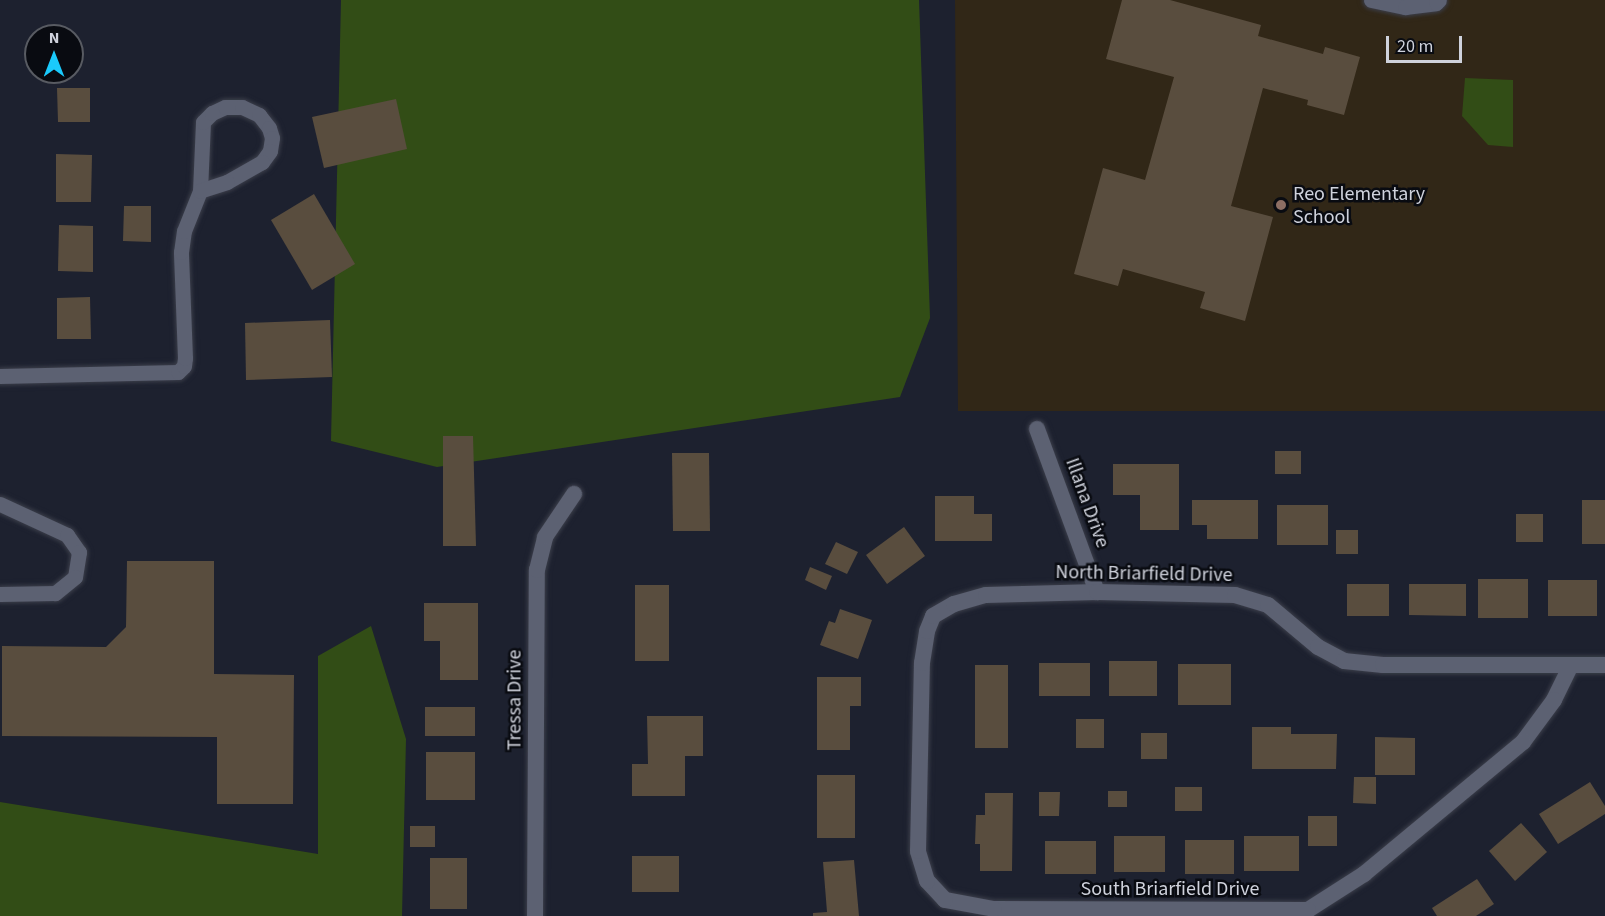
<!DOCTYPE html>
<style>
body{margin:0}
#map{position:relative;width:1605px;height:916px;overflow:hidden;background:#1d212f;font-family:"Source Sans 3",sans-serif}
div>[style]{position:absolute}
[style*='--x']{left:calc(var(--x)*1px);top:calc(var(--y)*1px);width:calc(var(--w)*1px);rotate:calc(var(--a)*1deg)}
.education>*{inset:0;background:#312717}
.green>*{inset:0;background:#324d16}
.building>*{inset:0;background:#594d3e}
.roads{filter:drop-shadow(0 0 2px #3b3e4a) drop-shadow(0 0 2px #3b3e4a)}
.service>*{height:15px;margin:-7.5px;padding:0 7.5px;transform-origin:7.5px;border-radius:7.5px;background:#5c6172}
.minor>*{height:16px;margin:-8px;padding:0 8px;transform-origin:8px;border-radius:8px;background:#5c6172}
.dots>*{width:16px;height:16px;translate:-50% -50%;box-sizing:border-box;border:3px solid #090b11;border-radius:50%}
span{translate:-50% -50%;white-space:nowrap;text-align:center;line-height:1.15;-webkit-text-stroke:5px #090b11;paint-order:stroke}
.poi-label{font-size:20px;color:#cfd2dc}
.left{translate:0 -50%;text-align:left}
.street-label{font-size:20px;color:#cfd2dc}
.north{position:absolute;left:24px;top:24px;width:60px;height:60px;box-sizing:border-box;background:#090b11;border:2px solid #585b62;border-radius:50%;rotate:0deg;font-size:16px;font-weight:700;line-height:24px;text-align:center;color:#cfd2dc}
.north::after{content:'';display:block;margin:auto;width:21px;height:27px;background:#1acafc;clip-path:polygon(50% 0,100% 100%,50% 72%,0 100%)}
.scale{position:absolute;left:1386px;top:36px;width:76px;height:27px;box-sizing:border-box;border:3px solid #cfd2dc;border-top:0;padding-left:8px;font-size:18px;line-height:21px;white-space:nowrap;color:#cfd2dc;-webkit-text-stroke:4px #090b11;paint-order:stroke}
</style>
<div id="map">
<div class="education">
<div style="clip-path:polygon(955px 0,1605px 0,1605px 411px,958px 411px)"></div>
</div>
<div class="green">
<div style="clip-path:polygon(341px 0,919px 0,930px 318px,900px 397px,437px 467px,331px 441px)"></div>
<div style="clip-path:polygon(1465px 78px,1513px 80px,1513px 147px,1488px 145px,1462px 116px)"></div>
<div style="clip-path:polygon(371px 626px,406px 739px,402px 916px,0 916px,0 802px,318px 854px,318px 656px)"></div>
</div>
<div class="building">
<div style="clip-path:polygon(1122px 0,1170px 0,1261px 25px,1258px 36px,1323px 54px,1325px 47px,1360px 57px,1344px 115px,1307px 105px,1308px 100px,1263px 88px,1231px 206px,1273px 217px,1245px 321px,1200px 308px,1205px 292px,1123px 269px,1118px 286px,1074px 274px,1103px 168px,1145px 180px,1174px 77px,1106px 59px)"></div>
<div style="clip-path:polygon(57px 88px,90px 88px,90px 122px,58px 122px)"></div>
<div style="clip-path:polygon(396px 99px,407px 149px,324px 168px,312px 117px)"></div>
<div style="clip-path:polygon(56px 154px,92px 155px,91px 202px,56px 202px)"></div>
<div style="clip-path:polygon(314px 194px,355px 264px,312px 290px,271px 220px)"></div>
<div style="clip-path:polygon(124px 206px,151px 206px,151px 242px,123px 241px)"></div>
<div style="clip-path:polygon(59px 225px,93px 226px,93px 272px,58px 271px)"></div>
<div style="clip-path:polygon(90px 297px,91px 339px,57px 339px,57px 298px)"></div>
<div style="clip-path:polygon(330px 320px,332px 377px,246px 380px,245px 323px)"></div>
<div style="clip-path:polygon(443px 436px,473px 436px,476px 546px,443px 546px)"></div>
<div style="clip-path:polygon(1275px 451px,1301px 451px,1301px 474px,1275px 474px)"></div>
<div style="clip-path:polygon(672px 453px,709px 453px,710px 531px,673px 531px)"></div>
<div style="clip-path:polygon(1113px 464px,1179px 464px,1179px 530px,1140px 530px,1140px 495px,1113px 495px)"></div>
<div style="clip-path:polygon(935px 496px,974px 496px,974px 514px,992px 514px,992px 541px,935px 541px)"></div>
<div style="clip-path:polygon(1192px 500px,1258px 500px,1258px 539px,1207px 539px,1207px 525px,1192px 525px)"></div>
<div style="clip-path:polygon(1582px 500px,1605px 500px,1605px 544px,1582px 544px)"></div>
<div style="clip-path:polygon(1277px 505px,1328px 505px,1328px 545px,1277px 545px)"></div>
<div style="clip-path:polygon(1516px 514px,1543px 514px,1543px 542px,1516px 542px)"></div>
<div style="clip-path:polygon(904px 527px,925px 556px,887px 584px,866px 555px)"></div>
<div style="clip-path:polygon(1336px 530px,1358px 530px,1358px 554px,1336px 554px)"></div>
<div style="clip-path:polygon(836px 542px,858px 552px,847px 574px,825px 564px)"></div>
<div style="clip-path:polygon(127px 561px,214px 561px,214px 674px,294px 675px,293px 804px,217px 804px,217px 737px,2px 736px,2px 646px,106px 647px,126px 627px)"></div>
<div style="clip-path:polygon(810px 567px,832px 576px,826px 590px,805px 580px)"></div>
<div style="clip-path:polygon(1478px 579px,1528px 579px,1528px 618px,1478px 618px)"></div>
<div style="clip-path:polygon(1548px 580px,1597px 580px,1597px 616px,1548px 616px)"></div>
<div style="clip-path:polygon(1347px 584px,1389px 584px,1389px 616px,1347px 616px)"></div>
<div style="clip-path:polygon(1409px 584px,1466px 584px,1466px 616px,1409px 615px)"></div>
<div style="clip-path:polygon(635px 585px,669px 585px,669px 661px,635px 661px)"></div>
<div style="clip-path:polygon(424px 603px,478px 603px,478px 680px,440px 680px,440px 641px,424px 641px)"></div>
<div style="clip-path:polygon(840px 609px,872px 620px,858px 659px,820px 645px,829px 621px,835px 623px)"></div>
<div style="clip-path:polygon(1109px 661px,1157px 661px,1157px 696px,1109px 696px)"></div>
<div style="clip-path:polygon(1039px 663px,1090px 663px,1090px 696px,1039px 696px)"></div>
<div style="clip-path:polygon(1178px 664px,1231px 664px,1231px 705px,1178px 705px)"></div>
<div style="clip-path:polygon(975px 665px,1008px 665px,1008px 748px,975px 748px)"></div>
<div style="clip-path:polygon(817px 677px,861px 677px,861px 706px,850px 706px,850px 750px,817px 750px)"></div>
<div style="clip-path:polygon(425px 707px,475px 707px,475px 736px,425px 736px)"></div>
<div style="clip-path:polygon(647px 716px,703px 716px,703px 756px,685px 756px,685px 796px,632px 796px,632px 764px,648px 764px)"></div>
<div style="clip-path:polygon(1076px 719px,1104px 719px,1104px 748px,1076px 748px)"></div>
<div style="clip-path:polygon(1252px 727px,1291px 727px,1291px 734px,1337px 734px,1336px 769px,1252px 769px)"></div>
<div style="clip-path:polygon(1141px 733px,1167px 733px,1167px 759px,1141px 759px)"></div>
<div style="clip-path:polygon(1375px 737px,1415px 738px,1415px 775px,1375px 775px)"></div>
<div style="clip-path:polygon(426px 752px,475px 752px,475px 800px,426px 800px)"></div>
<div style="clip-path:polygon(817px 775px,855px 775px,855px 838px,817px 838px)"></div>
<div style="clip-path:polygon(1354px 777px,1376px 777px,1376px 804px,1353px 803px)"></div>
<div style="clip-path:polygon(1590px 782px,1605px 806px,1605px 814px,1558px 844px,1539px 814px)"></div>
<div style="clip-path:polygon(1175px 787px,1202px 787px,1202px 811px,1175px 811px)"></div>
<div style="clip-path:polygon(1108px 791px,1127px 791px,1127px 807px,1108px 807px)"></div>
<div style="clip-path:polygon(1039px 792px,1060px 792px,1059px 816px,1039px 816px)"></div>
<div style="clip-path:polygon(985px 793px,1013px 793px,1012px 871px,980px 871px,980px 844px,975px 844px,976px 815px,985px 815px)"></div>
<div style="clip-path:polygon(1308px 816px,1337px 816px,1337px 846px,1308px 846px)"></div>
<div style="clip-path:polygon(1521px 823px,1547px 852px,1515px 881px,1489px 851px)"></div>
<div style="clip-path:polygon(410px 826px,435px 826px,435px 847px,410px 847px)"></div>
<div style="clip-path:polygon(1114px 836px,1165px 836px,1165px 872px,1114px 872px)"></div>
<div style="clip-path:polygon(1244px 836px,1299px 836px,1299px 871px,1244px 871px)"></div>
<div style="clip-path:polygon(1185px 840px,1234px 840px,1234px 874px,1185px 874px)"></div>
<div style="clip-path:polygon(1045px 841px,1096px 841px,1096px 874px,1045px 874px)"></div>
<div style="clip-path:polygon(632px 856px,679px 856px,679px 892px,632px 892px)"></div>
<div style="clip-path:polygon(430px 858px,467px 858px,467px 909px,430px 909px)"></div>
<div style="clip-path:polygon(854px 860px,859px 916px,813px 916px,813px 913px,827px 912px,823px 862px)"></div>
<div style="clip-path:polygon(1477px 879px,1494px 904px,1476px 916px,1437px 916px,1432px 908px)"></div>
</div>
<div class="roads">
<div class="service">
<div style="--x:1371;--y:0;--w:35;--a:12"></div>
<div style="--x:1405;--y:7;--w:31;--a:-7"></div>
<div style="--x:1436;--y:3;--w:4;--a:-45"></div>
<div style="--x:0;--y:376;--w:178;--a:-1.3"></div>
<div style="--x:178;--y:372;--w:8;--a:-45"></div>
<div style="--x:184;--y:366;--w:8;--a:-83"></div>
<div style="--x:185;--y:358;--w:106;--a:-92.2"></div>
<div style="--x:181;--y:252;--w:21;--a:-82"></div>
<div style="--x:184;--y:231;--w:43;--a:-68.2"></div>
<div style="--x:200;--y:191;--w:69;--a:-87.5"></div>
<div style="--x:203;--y:122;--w:13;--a:-45"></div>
<div style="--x:212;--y:113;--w:14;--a:-25"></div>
<div style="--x:225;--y:107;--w:17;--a:0"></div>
<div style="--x:242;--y:107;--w:19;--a:25"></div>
<div style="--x:259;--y:115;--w:16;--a:52"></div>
<div style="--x:269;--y:128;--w:10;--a:73"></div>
<div style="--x:272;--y:138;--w:13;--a:99"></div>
<div style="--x:270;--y:151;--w:14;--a:126"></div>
<div style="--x:262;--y:162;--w:40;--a:150.3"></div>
<div style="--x:227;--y:182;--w:28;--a:162"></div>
<div style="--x:0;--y:504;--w:74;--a:24.8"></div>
<div style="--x:67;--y:535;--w:21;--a:55"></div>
<div style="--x:79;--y:552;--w:25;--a:99"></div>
<div style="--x:75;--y:577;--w:26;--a:141"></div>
<div style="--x:55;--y:593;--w:55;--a:179"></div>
</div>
<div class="minor">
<div style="--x:1037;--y:429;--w:174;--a:69.8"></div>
<div style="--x:1571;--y:665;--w:39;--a:116"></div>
<div style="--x:1554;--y:700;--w:52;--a:126.4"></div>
<div style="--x:1523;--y:742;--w:207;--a:140.3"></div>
<div style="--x:1364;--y:874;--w:67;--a:147.3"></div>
<div style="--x:1308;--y:910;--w:314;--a:-179.8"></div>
<div style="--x:994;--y:909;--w:50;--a:-169.6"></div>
<div style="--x:945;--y:900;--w:26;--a:-133"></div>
<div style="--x:927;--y:881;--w:31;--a:-107"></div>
<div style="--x:918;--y:851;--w:188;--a:-88.8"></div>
<div style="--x:922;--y:663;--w:32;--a:-81"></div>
<div style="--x:927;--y:631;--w:16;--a:-68"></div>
<div style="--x:933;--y:616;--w:24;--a:-30"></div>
<div style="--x:954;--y:604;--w:33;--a:-16"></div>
<div style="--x:986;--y:595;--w:111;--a:-1.5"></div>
<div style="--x:1097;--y:592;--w:138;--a:1.2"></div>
<div style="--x:1235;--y:595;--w:34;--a:17"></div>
<div style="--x:1268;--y:605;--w:65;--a:40"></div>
<div style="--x:1318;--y:647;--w:30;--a:28"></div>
<div style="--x:1344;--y:661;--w:39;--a:6"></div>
<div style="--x:1383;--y:665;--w:222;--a:0"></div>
<div style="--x:535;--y:916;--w:346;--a:-89.7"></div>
<div style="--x:537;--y:570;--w:34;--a:-76"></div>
<div style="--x:545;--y:537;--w:52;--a:-56"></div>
</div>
</div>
<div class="dots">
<div style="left:1281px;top:205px;background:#8d6e63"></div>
</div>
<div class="poi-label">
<span class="left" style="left:1293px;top:206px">Reo Elementary<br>School</span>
</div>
<div class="street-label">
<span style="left:1087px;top:503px;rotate:70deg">Illana Drive</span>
<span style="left:1144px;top:574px;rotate:1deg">North Briarfield Drive</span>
<span style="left:515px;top:700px;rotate:-90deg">Tressa Drive</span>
<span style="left:1170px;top:889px">South Briarfield Drive</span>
</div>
<div class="north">N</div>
<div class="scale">20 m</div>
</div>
